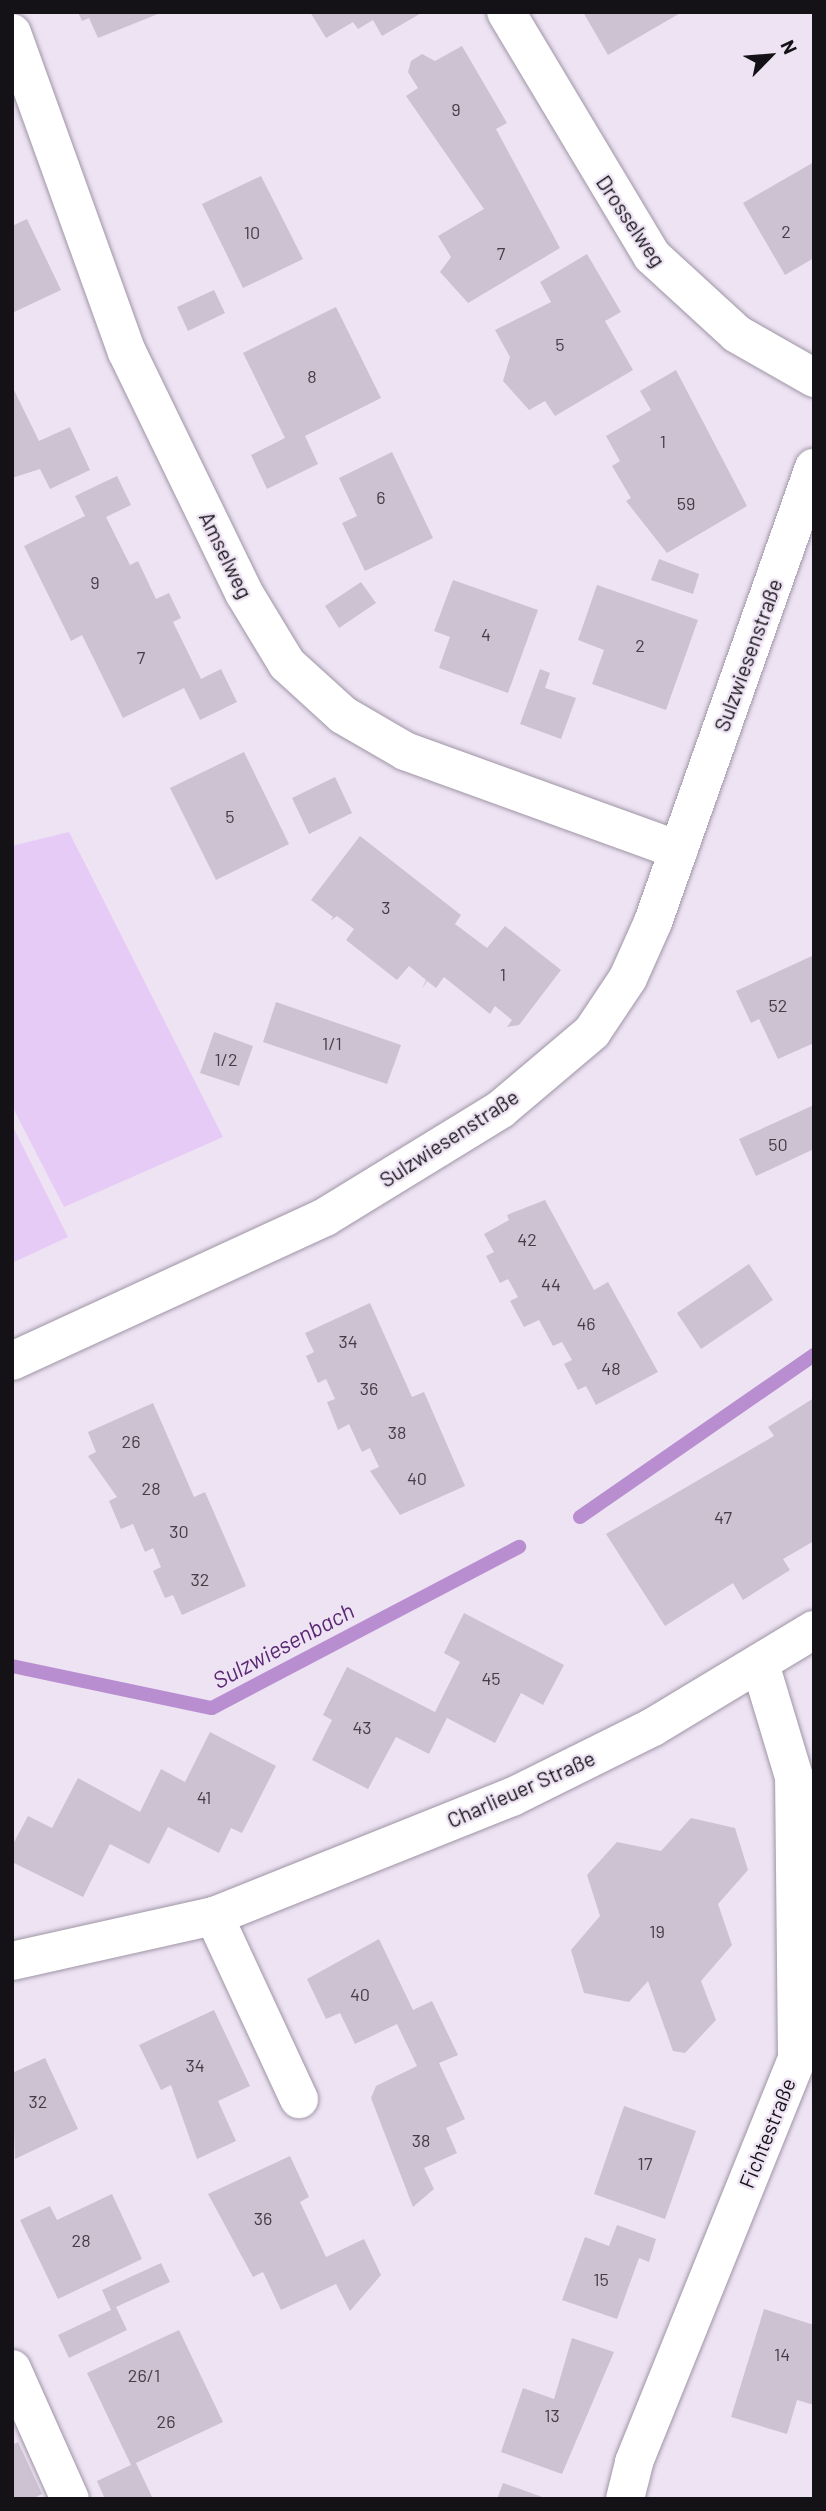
<!DOCTYPE html>
<meta charset="utf-8">
<style>
body{margin:0}
#map{position:relative;width:826px;height:2511px;overflow:hidden;background:#ede3f3;font-family:Barlow,sans-serif}
div>[style]{position:absolute}
[style*='--x']{left:calc(var(--x)*1px);top:calc(var(--y)*1px);width:calc(var(--w)*1px);rotate:calc(var(--a)*1deg)}
.green>*{inset:0;background:#e6cbf6}
.stream>*{height:14px;margin:-7px;padding:0 7px;transform-origin:7px;border-radius:7px;background:#b88ed0}
.building>*{inset:0;background:#ccc2d2}
.roads{filter:drop-shadow(0 0 2px #9f95a5) drop-shadow(0 0 2px #9f95a5)}
.minor>*{height:38px;margin:-19px;padding:0 19px;transform-origin:19px;border-radius:19px;background:#fff}
span{translate:-50% -50%;white-space:nowrap;text-align:center;line-height:1.15;-webkit-text-stroke:5px #ede3f3;paint-order:stroke}
.number-label{font-size:18px;color:#433e46}
.number-label span{-webkit-text-stroke-width:0}
.street-label{font-size:21px;color:#151217}
.water-label{font-size:23px;color:#5b2674;font-style:italic}
.frame{position:absolute;inset:0;border:14px solid #151217;pointer-events:none}
.north{position:absolute;left:735px;top:21px;width:70px;height:70px;-webkit-text-stroke:5px #ede3f3;paint-order:stroke;rotate:65deg;font-size:19px;font-weight:700;line-height:28px;text-align:center;color:#151217}
.north::after{content:'';display:block;margin:auto;width:24px;height:32px;background:#151217;clip-path:polygon(50% 0,100% 100%,50% 72%,0 100%)}
</style>
<div id="map">
<div class="green">
<div style="clip-path:polygon(69px 832px,223px 1137px,64px 1207px,12px 1106px,12px 846px)"></div>
<div style="clip-path:polygon(12px 1125px,68px 1237px,12px 1263px)"></div>
</div>
<div class="stream">
<div style="--x:580;--y:1517;--w:285;--a:-34.7"></div>
<div style="--x:12;--y:1666;--w:204;--a:11.9"></div>
<div style="--x:212;--y:1708;--w:347;--a:-27.7"></div>
</div>
<div class="building">
<div style="clip-path:polygon(78px 12px,163px 12px,98px 38px,89px 18px,82px 21px)"></div>
<div style="clip-path:polygon(310px 12px,423px 12px,382px 36px,373px 20px,358px 29px,353px 22px,326px 38px)"></div>
<div style="clip-path:polygon(583px 12px,682px 12px,608px 55px)"></div>
<div style="clip-path:polygon(462px 46px,507px 123px,496px 129px,560px 248px,468px 303px,440px 272px,451px 257px,438px 236px,484px 209px,406px 96px,418px 88px,408px 72px,411px 61px,422px 54px,435px 61px)"></div>
<div style="clip-path:polygon(814px 162px,814px 258px,785px 275px,743px 203px)"></div>
<div style="clip-path:polygon(261px 176px,303px 259px,243px 288px,202px 204px)"></div>
<div style="clip-path:polygon(27px 219px,61px 290px,12px 313px,12px 226px)"></div>
<div style="clip-path:polygon(587px 254px,621px 312px,605px 321px,633px 370px,555px 416px,545px 401px,529px 410px,503px 381px,510px 357px,495px 330px,551px 302px,540px 282px)"></div>
<div style="clip-path:polygon(214px 290px,225px 313px,188px 331px,177px 307px)"></div>
<div style="clip-path:polygon(336px 307px,381px 398px,305px 436px,318px 464px,267px 489px,251px 455px,285px 438px,243px 353px)"></div>
<div style="clip-path:polygon(676px 370px,747px 506px,667px 553px,626px 501px,631px 498px,612px 466px,620px 461px,606px 436px,651px 410px,640px 391px)"></div>
<div style="clip-path:polygon(12px 386px,39px 441px,70px 427px,90px 470px,50px 489px,40px 469px,12px 478px)"></div>
<div style="clip-path:polygon(392px 452px,433px 538px,365px 571px,342px 523px,357px 516px,339px 478px)"></div>
<div style="clip-path:polygon(117px 476px,131px 505px,106px 517px,130px 565px,138px 561px,156px 599px,169px 593px,181px 618px,173px 622px,201px 679px,221px 669px,237px 702px,200px 720px,184px 688px,123px 718px,82px 635px,71px 641px,24px 546px,85px 516px,75px 496px)"></div>
<div style="clip-path:polygon(659px 559px,699px 574px,693px 594px,651px 580px)"></div>
<div style="clip-path:polygon(453px 580px,538px 610px,508px 693px,439px 668px,450px 637px,434px 631px)"></div>
<div style="clip-path:polygon(361px 582px,376px 603px,339px 628px,325px 606px)"></div>
<div style="clip-path:polygon(597px 585px,698px 620px,666px 710px,592px 684px,604px 650px,578px 640px)"></div>
<div style="clip-path:polygon(540px 669px,550px 673px,545px 688px,576px 698px,561px 739px,520px 724px)"></div>
<div style="clip-path:polygon(244px 752px,289px 844px,216px 880px,170px 788px)"></div>
<div style="clip-path:polygon(335px 777px,352px 813px,309px 834px,292px 798px)"></div>
<div style="clip-path:polygon(360px 836px,461px 915px,455px 924px,487px 948px,505px 926px,561px 970px,519px 1025px,507px 1027px,512px 1020px,495px 1006px,490px 1014px,444px 977px,436px 988px,427px 981px,422px 989px,426px 980px,409px 966px,397px 980px,346px 940px,354px 929px,337px 916px,330px 921px,333px 917px,311px 900px)"></div>
<div style="clip-path:polygon(814px 955px,814px 1043px,778px 1059px,759px 1019px,751px 1023px,736px 991px)"></div>
<div style="clip-path:polygon(276px 1002px,401px 1045px,387px 1084px,263px 1042px)"></div>
<div style="clip-path:polygon(214px 1032px,253px 1046px,239px 1086px,200px 1073px)"></div>
<div style="clip-path:polygon(814px 1105px,814px 1149px,756px 1176px,739px 1139px)"></div>
<div style="clip-path:polygon(545px 1200px,594px 1290px,608px 1282px,658px 1372px,596px 1405px,586px 1386px,578px 1390px,564px 1364px,572px 1360px,562px 1342px,553px 1346px,539px 1320px,524px 1327px,510px 1301px,518px 1297px,508px 1279px,500px 1283px,486px 1256px,494px 1252px,484px 1234px,509px 1220px,507px 1215px)"></div>
<div style="clip-path:polygon(749px 1264px,773px 1300px,701px 1349px,677px 1313px)"></div>
<div style="clip-path:polygon(370px 1303px,412px 1397px,424px 1392px,465px 1486px,400px 1515px,370px 1471px,379px 1467px,370px 1448px,362px 1452px,349px 1424px,338px 1430px,327px 1402px,335px 1399px,326px 1379px,318px 1383px,306px 1356px,314px 1352px,305px 1333px)"></div>
<div style="clip-path:polygon(814px 1398px,814px 1541px,783px 1559px,790px 1570px,743px 1600px,733px 1583px,665px 1626px,606px 1534px,774px 1436px,768px 1427px)"></div>
<div style="clip-path:polygon(153px 1403px,194px 1497px,205px 1492px,246px 1586px,182px 1615px,173px 1595px,165px 1598px,153px 1571px,161px 1567px,153px 1548px,145px 1552px,133px 1524px,121px 1529px,109px 1501px,117px 1497px,88px 1456px,96px 1452px,88px 1432px)"></div>
<div style="clip-path:polygon(464px 1613px,564px 1665px,543px 1705px,521px 1693px,495px 1743px,447px 1718px,429px 1754px,396px 1737px,368px 1789px,312px 1760px,332px 1720px,323px 1715px,347px 1667px,435px 1712px,460px 1662px,444px 1653px)"></div>
<div style="clip-path:polygon(210px 1732px,276px 1766px,242px 1833px,231px 1828px,219px 1853px,168px 1827px,149px 1864px,110px 1844px,83px 1897px,12px 1862px,12px 1846px,28px 1816px,52px 1828px,78px 1778px,140px 1812px,161px 1769px,185px 1782px)"></div>
<div style="clip-path:polygon(691px 1818px,735px 1828px,748px 1870px,718px 1904px,732px 1945px,701px 1981px,716px 2020px,685px 2053px,673px 2051px,648px 1981px,629px 2002px,584px 1993px,571px 1950px,600px 1916px,587px 1875px,617px 1842px,661px 1851px)"></div>
<div style="clip-path:polygon(379px 1939px,413px 2010px,432px 2001px,458px 2055px,439px 2063px,465px 2119px,446px 2128px,457px 2153px,424px 2168px,434px 2189px,413px 2207px,371px 2098px,376px 2086px,417px 2066px,397px 2024px,355px 2044px,340px 2013px,326px 2019px,307px 1979px)"></div>
<div style="clip-path:polygon(214px 2010px,250px 2086px,218px 2101px,236px 2141px,197px 2159px,171px 2085px,161px 2090px,139px 2045px)"></div>
<div style="clip-path:polygon(45px 2058px,78px 2129px,15px 2159px,12px 2073px)"></div>
<div style="clip-path:polygon(624px 2106px,696px 2131px,665px 2219px,594px 2194px)"></div>
<div style="clip-path:polygon(290px 2156px,309px 2197px,300px 2202px,326px 2257px,364px 2239px,381px 2275px,350px 2311px,336px 2284px,281px 2310px,263px 2272px,253px 2277px,208px 2194px)"></div>
<div style="clip-path:polygon(112px 2194px,142px 2259px,58px 2299px,20px 2220px,50px 2206px,57px 2220px)"></div>
<div style="clip-path:polygon(617px 2225px,656px 2239px,649px 2262px,639px 2258px,617px 2319px,562px 2300px,585px 2237px,609px 2246px)"></div>
<div style="clip-path:polygon(161px 2263px,170px 2282px,116px 2307px,127px 2330px,69px 2358px,58px 2335px,111px 2310px,102px 2290px)"></div>
<div style="clip-path:polygon(764px 2309px,814px 2325px,814px 2405px,797px 2400px,787px 2434px,731px 2417px)"></div>
<div style="clip-path:polygon(179px 2330px,223px 2422px,136px 2463px,153px 2499px,105px 2499px,97px 2481px,131px 2465px,87px 2373px)"></div>
<div style="clip-path:polygon(572px 2338px,614px 2352px,562px 2474px,501px 2452px,523px 2388px,554px 2399px)"></div>
<div style="clip-path:polygon(18px 2442px,42px 2494px,32px 2499px,12px 2499px,12px 2445px)"></div>
<div style="clip-path:polygon(503px 2483px,545px 2498px,545px 2499px,497px 2499px)"></div>
</div>
<div class="roads">
<div class="minor">
<div style="--x:506;--y:12;--w:284;--a:59.1"></div>
<div style="--x:652;--y:256;--w:115;--a:42.5"></div>
<div style="--x:737;--y:334;--w:89;--a:29.7"></div>
<div style="--x:12;--y:33;--w:339;--a:70.2"></div>
<div style="--x:127;--y:352;--w:268;--a:64.1"></div>
<div style="--x:244;--y:593;--w:83;--a:58.8"></div>
<div style="--x:287;--y:664;--w:76;--a:42.3"></div>
<div style="--x:343;--y:715;--w:72;--a:30.1"></div>
<div style="--x:405;--y:751;--w:291;--a:19.9"></div>
<div style="--x:12;--y:1361;--w:345;--a:-24.7"></div>
<div style="--x:325;--y:1217;--w:206;--a:-31.5"></div>
<div style="--x:501;--y:1109;--w:119;--a:-40.2"></div>
<div style="--x:592;--y:1032;--w:65;--a:-56.3"></div>
<div style="--x:628;--y:978;--w:61;--a:-65.9"></div>
<div style="--x:653;--y:922;--w:482;--a:-70.5"></div>
<div style="--x:214;--y:1916;--w:202;--a:65.1"></div>
<div style="--x:12;--y:1961;--w:207;--a:-12.6"></div>
<div style="--x:214;--y:1916;--w:321;--a:-21.8"></div>
<div style="--x:512;--y:1797;--w:157;--a:-26.4"></div>
<div style="--x:653;--y:1727;--w:188;--a:-31.1"></div>
<div style="--x:12;--y:2369;--w:142;--a:66"></div>
<div style="--x:625;--y:2499;--w:38;--a:-76"></div>
<div style="--x:634;--y:2462;--w:436;--a:-68"></div>
<div style="--x:797;--y:2058;--w:281;--a:-90.6"></div>
<div style="--x:794;--y:1777;--w:115;--a:-106.7"></div>
</div>
</div>
<div class="number-label">
<span style="left:456px;top:109px">9</span>
<span style="left:786px;top:231px">2</span>
<span style="left:252px;top:232px">10</span>
<span style="left:501px;top:253px">7</span>
<span style="left:560px;top:344px">5</span>
<span style="left:312px;top:376px">8</span>
<span style="left:663px;top:441px">1</span>
<span style="left:381px;top:497px">6</span>
<span style="left:686px;top:503px">59</span>
<span style="left:95px;top:582px">9</span>
<span style="left:486px;top:634px">4</span>
<span style="left:640px;top:645px">2</span>
<span style="left:141px;top:657px">7</span>
<span style="left:230px;top:816px">5</span>
<span style="left:386px;top:907px">3</span>
<span style="left:503px;top:974px">1</span>
<span style="left:778px;top:1005px">52</span>
<span style="left:332px;top:1043px">1/1</span>
<span style="left:226px;top:1059px">1/2</span>
<span style="left:778px;top:1144px">50</span>
<span style="left:527px;top:1239px">42</span>
<span style="left:551px;top:1284px">44</span>
<span style="left:586px;top:1323px">46</span>
<span style="left:348px;top:1341px">34</span>
<span style="left:611px;top:1368px">48</span>
<span style="left:369px;top:1388px">36</span>
<span style="left:397px;top:1432px">38</span>
<span style="left:131px;top:1441px">26</span>
<span style="left:417px;top:1478px">40</span>
<span style="left:151px;top:1488px">28</span>
<span style="left:723px;top:1517px">47</span>
<span style="left:179px;top:1531px">30</span>
<span style="left:200px;top:1579px">32</span>
<span style="left:491px;top:1678px">45</span>
<span style="left:362px;top:1727px">43</span>
<span style="left:204px;top:1797px">41</span>
<span style="left:657px;top:1931px">19</span>
<span style="left:360px;top:1994px">40</span>
<span style="left:195px;top:2065px">34</span>
<span style="left:38px;top:2101px">32</span>
<span style="left:421px;top:2140px">38</span>
<span style="left:645px;top:2163px">17</span>
<span style="left:263px;top:2218px">36</span>
<span style="left:81px;top:2240px">28</span>
<span style="left:601px;top:2279px">15</span>
<span style="left:782px;top:2354px">14</span>
<span style="left:144px;top:2375px">26/1</span>
<span style="left:552px;top:2415px">13</span>
<span style="left:166px;top:2421px">26</span>
</div>
<div class="street-label">
<span style="left:631px;top:221px;rotate:56deg">Drosselweg</span>
<span style="left:226px;top:555px;rotate:64deg">Amselweg</span>
<span style="left:748px;top:655px;rotate:-70deg">Sulzwiesenstraße</span>
<span style="left:449px;top:1138px;rotate:-33deg">Sulzwiesenstraße</span>
<span style="left:521px;top:1789px;rotate:-24deg">Charlieuer Straße</span>
<span style="left:767px;top:2133px;rotate:-68deg">Fichtestraße</span>
</div>
<div class="water-label">
<span style="left:283px;top:1645px;rotate:-28deg">Sulzwiesenbach</span>
</div>
<div class="frame"></div>
<div class="north">N</div>
</div>
